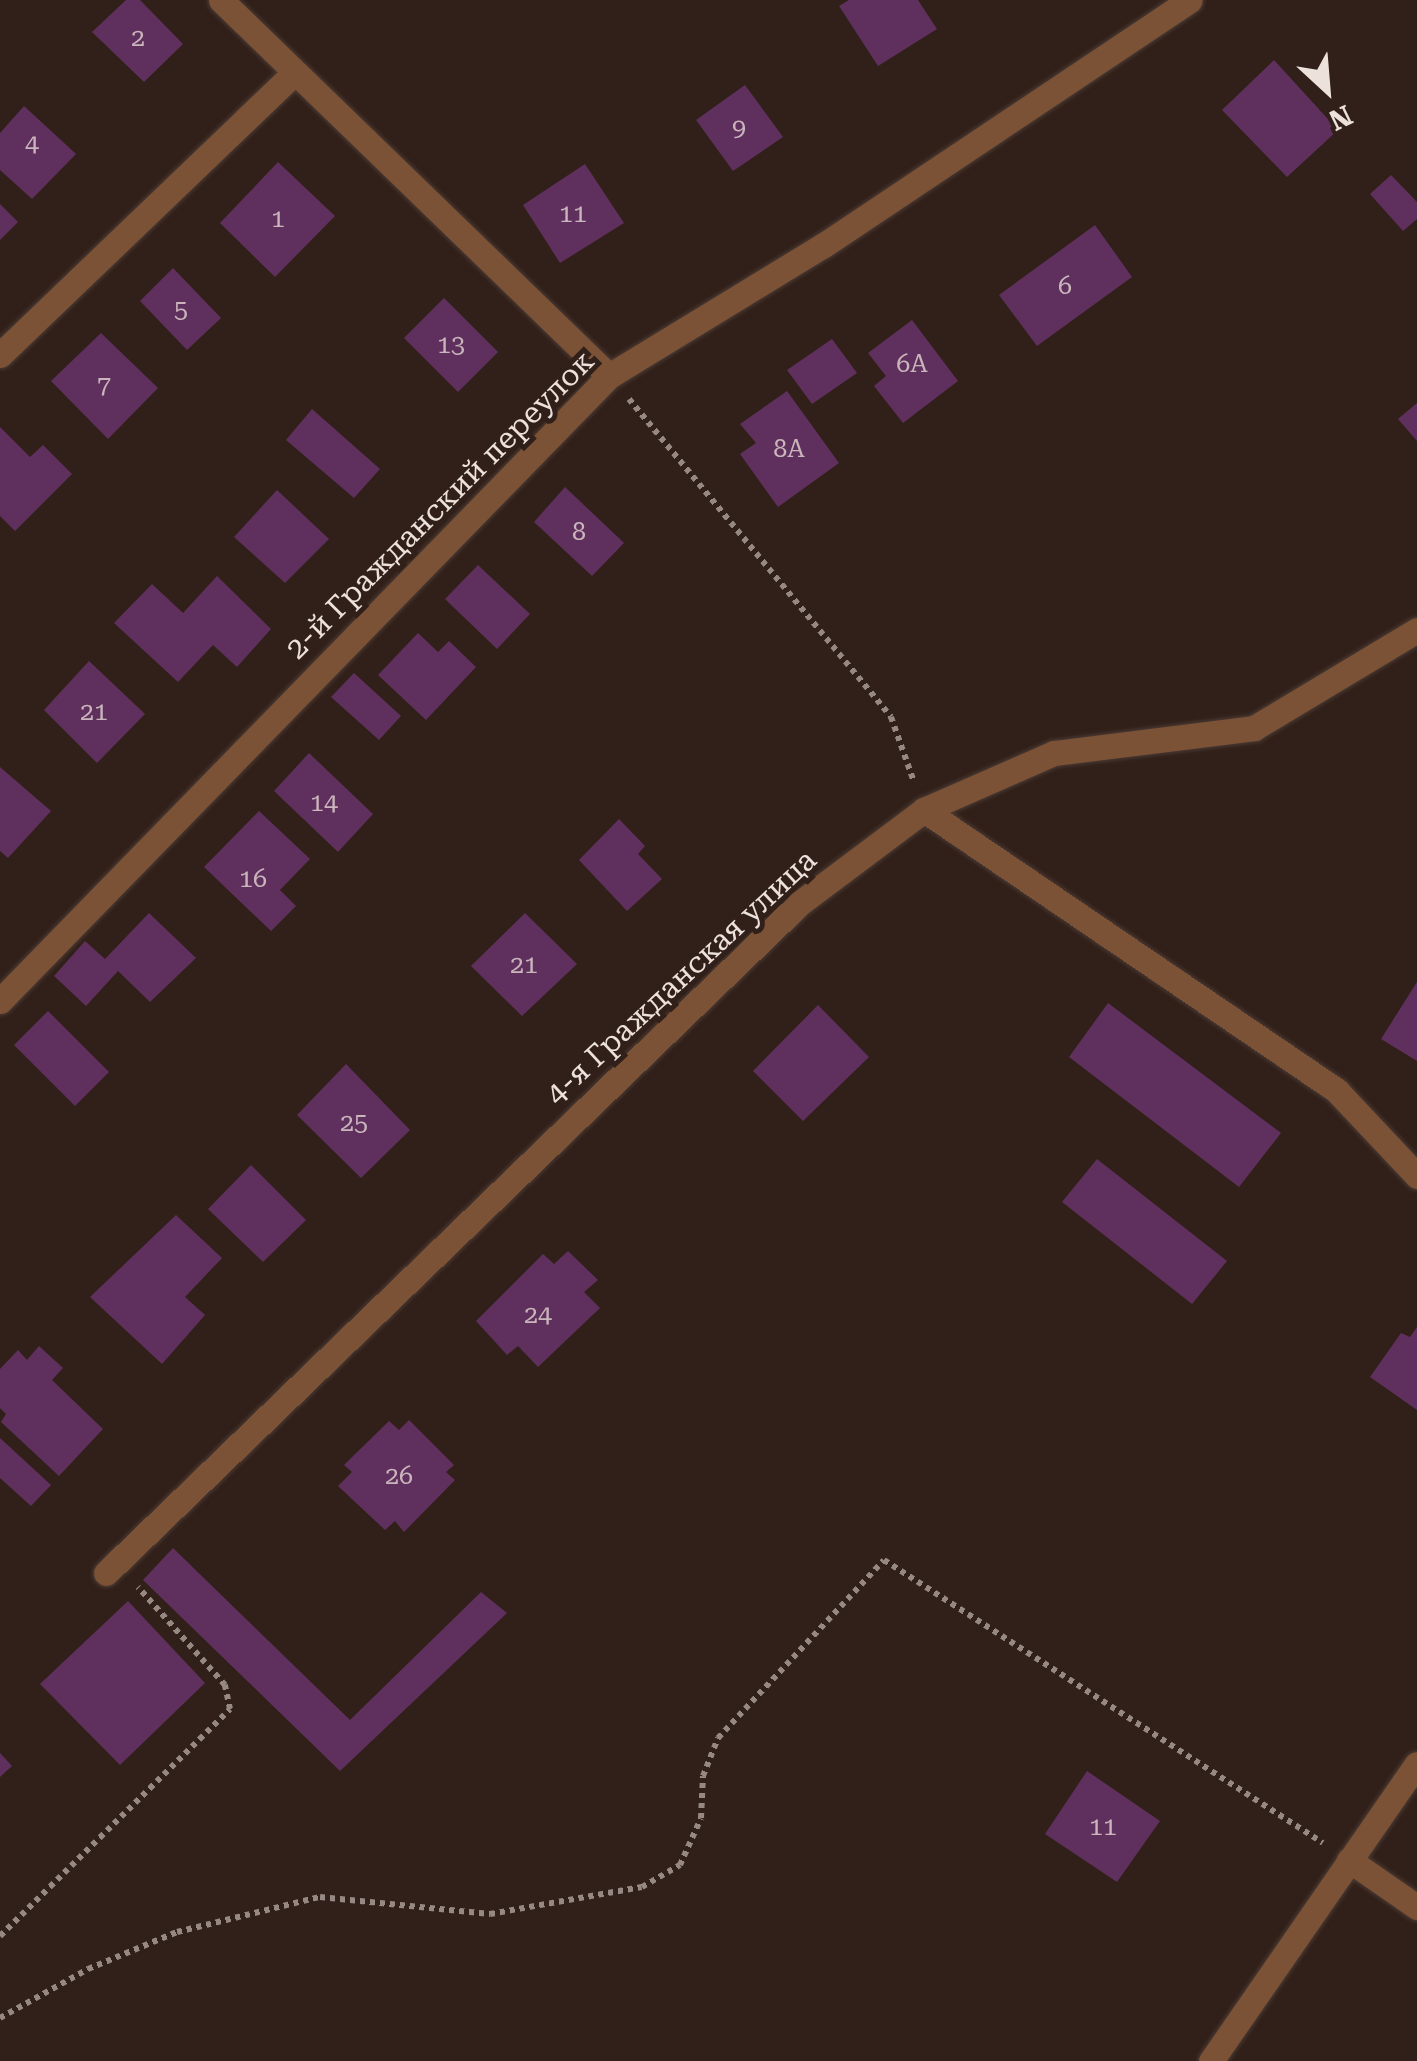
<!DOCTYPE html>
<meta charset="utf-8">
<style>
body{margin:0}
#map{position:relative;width:1417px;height:2061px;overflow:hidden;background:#312019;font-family:"Roboto Serif",serif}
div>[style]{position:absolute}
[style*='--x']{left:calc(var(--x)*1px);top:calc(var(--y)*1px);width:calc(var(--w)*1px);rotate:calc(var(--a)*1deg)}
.building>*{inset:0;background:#5f305d}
.path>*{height:6px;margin-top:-3px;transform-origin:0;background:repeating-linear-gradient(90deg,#968882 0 5px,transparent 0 10px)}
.roads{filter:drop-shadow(0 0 2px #4b3b34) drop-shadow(0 0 2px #4b3b34)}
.minor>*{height:25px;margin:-12.5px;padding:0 12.5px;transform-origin:12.5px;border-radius:12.5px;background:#7c5237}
span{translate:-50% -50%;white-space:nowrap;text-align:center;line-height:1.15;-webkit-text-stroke:10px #312019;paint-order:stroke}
.number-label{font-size:25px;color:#cab5bc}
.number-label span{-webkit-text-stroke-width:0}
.street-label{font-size:30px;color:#ede1dc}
.north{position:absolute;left:1277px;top:40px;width:100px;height:100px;-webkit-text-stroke:8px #312019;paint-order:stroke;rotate:154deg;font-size:28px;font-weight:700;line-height:40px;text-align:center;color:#ede1dc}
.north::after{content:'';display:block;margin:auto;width:35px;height:45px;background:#ede1dc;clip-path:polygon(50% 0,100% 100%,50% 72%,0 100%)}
</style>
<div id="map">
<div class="building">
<div style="clip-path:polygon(126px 0,140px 0,183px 44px,144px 82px,92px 32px)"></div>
<div style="clip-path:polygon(849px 0,918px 0,937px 29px,878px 66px,839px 6px)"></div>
<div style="clip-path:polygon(1274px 60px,1338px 130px,1287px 177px,1222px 110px)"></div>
<div style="clip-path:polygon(745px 85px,783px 137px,733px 171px,696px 120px)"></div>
<div style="clip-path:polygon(24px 106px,76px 154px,32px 199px,0 170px,0 133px)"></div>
<div style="clip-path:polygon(278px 162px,335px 216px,275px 277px,220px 223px)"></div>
<div style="clip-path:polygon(585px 164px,624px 223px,560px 263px,523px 205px)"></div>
<div style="clip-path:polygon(1391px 175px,1417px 202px,1417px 219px,1403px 231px,1370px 194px)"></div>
<div style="clip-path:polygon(0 204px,18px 222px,0 240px)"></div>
<div style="clip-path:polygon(1095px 225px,1132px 277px,1037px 346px,999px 295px)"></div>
<div style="clip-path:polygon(173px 268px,221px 318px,187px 350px,140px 301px)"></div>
<div style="clip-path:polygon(444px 298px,498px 352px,458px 392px,404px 338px)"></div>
<div style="clip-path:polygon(912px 320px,958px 381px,903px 423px,874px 386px,886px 376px,868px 353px)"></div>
<div style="clip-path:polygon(101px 333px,158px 388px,108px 439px,51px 381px)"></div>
<div style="clip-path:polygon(832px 339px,857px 373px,812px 404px,787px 370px)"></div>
<div style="clip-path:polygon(787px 391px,839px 463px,778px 507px,740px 454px,756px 443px,740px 424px)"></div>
<div style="clip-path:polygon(1417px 403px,1417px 441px,1398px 419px)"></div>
<div style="clip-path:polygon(312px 409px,380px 469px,354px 498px,286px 440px)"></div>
<div style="clip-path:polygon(0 427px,30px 457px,43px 445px,72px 474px,15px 531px,0 516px)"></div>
<div style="clip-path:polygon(565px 487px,624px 543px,592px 576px,534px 522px)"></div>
<div style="clip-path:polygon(277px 490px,329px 539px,285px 583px,234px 537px)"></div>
<div style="clip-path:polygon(478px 565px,530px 614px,497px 649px,445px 599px)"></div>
<div style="clip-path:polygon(217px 576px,271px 629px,237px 667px,213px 645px,178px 682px,114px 623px,152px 584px,183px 613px)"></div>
<div style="clip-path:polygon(418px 633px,438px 652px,449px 641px,476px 667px,426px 720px,378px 675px)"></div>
<div style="clip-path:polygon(89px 661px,145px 714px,97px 763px,44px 710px)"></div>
<div style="clip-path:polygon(354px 673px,401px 716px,379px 740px,331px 697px)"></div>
<div style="clip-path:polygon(309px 753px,373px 814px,338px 852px,274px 791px)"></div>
<div style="clip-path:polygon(0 767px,51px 811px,8px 858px,0 851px)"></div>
<div style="clip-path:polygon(259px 811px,310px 859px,280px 890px,296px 906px,271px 931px,204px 867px)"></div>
<div style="clip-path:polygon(619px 819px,645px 846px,638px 854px,662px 879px,627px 911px,579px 860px)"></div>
<div style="clip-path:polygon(149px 913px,196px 958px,150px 1002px,118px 971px,86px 1006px,54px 976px,85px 941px,105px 959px)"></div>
<div style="clip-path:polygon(525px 913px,577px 964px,522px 1016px,471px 966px)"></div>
<div style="clip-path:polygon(1417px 982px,1417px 1061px,1381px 1039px)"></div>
<div style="clip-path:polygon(1108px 1003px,1281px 1133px,1239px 1187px,1069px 1057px)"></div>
<div style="clip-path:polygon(818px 1005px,869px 1057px,803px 1121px,753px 1071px)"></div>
<div style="clip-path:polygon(48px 1011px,109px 1072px,75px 1106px,14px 1045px)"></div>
<div style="clip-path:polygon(346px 1064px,410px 1130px,361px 1178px,297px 1115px)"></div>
<div style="clip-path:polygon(1097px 1159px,1227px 1261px,1192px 1304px,1062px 1202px)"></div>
<div style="clip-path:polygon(251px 1165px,306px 1220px,263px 1262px,208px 1209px)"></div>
<div style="clip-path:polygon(176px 1215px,222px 1258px,185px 1297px,205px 1315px,162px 1364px,90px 1297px)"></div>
<div style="clip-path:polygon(568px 1251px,598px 1280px,584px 1292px,600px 1308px,538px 1367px,518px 1346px,507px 1355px,476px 1321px,543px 1254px,554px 1264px)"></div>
<div style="clip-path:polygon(1417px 1327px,1417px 1410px,1370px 1377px,1401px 1333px,1410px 1337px)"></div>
<div style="clip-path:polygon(39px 1346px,63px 1368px,52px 1380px,103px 1429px,59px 1476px,1px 1422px,6px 1414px,0 1408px,0 1369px,18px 1350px,27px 1360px)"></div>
<div style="clip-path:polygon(409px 1420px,454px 1465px,446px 1472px,455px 1480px,404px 1532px,395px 1521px,385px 1530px,338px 1486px,352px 1472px,344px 1465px,389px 1421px,399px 1430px)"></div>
<div style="clip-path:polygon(0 1438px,51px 1485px,31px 1506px,0 1478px)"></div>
<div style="clip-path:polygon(173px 1548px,350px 1720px,481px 1592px,507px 1613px,340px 1771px,143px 1580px)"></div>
<div style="clip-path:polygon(128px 1601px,205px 1683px,120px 1765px,40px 1684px)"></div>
<div style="clip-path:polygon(0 1753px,12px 1766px,0 1777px)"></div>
<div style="clip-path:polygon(1087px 1771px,1160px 1821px,1117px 1882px,1045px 1834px)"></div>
</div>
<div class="path">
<div style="--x:629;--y:399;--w:412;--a:50.5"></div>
<div style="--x:891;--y:717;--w:66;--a:70.5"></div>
<div style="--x:0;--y:1936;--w:323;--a:-44.6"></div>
<div style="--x:230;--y:1709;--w:25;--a:-102"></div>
<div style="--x:225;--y:1685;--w:131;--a:-131.6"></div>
<div style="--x:0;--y:2018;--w:101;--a:-29.1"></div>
<div style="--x:88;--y:1969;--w:96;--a:-22.6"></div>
<div style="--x:177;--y:1932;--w:147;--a:-13.8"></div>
<div style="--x:320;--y:1897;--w:171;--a:5.7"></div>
<div style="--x:490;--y:1914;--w:154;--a:-10.1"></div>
<div style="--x:642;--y:1887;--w:44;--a:-30.1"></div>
<div style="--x:680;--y:1865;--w:51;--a:-65.9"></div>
<div style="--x:701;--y:1818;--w:42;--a:-87.3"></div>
<div style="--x:703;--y:1776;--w:41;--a:-68.5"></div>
<div style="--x:718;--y:1738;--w:243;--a:-47"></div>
<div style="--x:884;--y:1560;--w:522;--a:32.81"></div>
</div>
<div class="roads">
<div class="minor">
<div style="--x:221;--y:0;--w:540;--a:44.1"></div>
<div style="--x:0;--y:355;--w:405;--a:-43.8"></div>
<div style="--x:924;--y:810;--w:500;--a:34.2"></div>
<div style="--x:1337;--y:1091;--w:117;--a:46.7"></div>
<div style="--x:0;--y:1001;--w:873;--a:-45.74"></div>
<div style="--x:609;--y:376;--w:252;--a:-31.4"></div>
<div style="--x:824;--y:245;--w:440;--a:-33.8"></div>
<div style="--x:106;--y:1573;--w:965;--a:-43.99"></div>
<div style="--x:800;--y:903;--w:155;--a:-36.9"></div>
<div style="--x:924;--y:810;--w:142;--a:-23.7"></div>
<div style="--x:1054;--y:753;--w:202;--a:-7.1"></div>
<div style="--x:1254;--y:728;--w:190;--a:-31"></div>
<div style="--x:1349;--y:1860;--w:83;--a:34.7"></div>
<div style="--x:1211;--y:2061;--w:361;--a:-55.3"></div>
</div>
</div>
<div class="number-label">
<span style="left:138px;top:38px">2</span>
<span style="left:739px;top:128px">9</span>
<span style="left:32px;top:144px">4</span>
<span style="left:573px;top:214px">11</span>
<span style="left:278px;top:219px">1</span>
<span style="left:1065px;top:286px">6</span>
<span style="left:181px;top:310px">5</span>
<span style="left:451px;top:345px">13</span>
<span style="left:912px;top:364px">6А</span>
<span style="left:104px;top:385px">7</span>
<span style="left:789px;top:449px">8А</span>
<span style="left:579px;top:532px">8</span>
<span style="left:94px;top:712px">21</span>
<span style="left:324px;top:803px">14</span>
<span style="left:253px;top:879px">16</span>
<span style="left:524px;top:965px">21</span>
<span style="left:354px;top:1123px">25</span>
<span style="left:538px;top:1315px">24</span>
<span style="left:399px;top:1476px">26</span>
<span style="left:1103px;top:1827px">11</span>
</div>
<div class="street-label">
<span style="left:440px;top:505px;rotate:-45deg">2-й Гражданский переулок</span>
<span style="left:681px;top:977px;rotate:-43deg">4-я Гражданская улица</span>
</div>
<div class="north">N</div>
</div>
